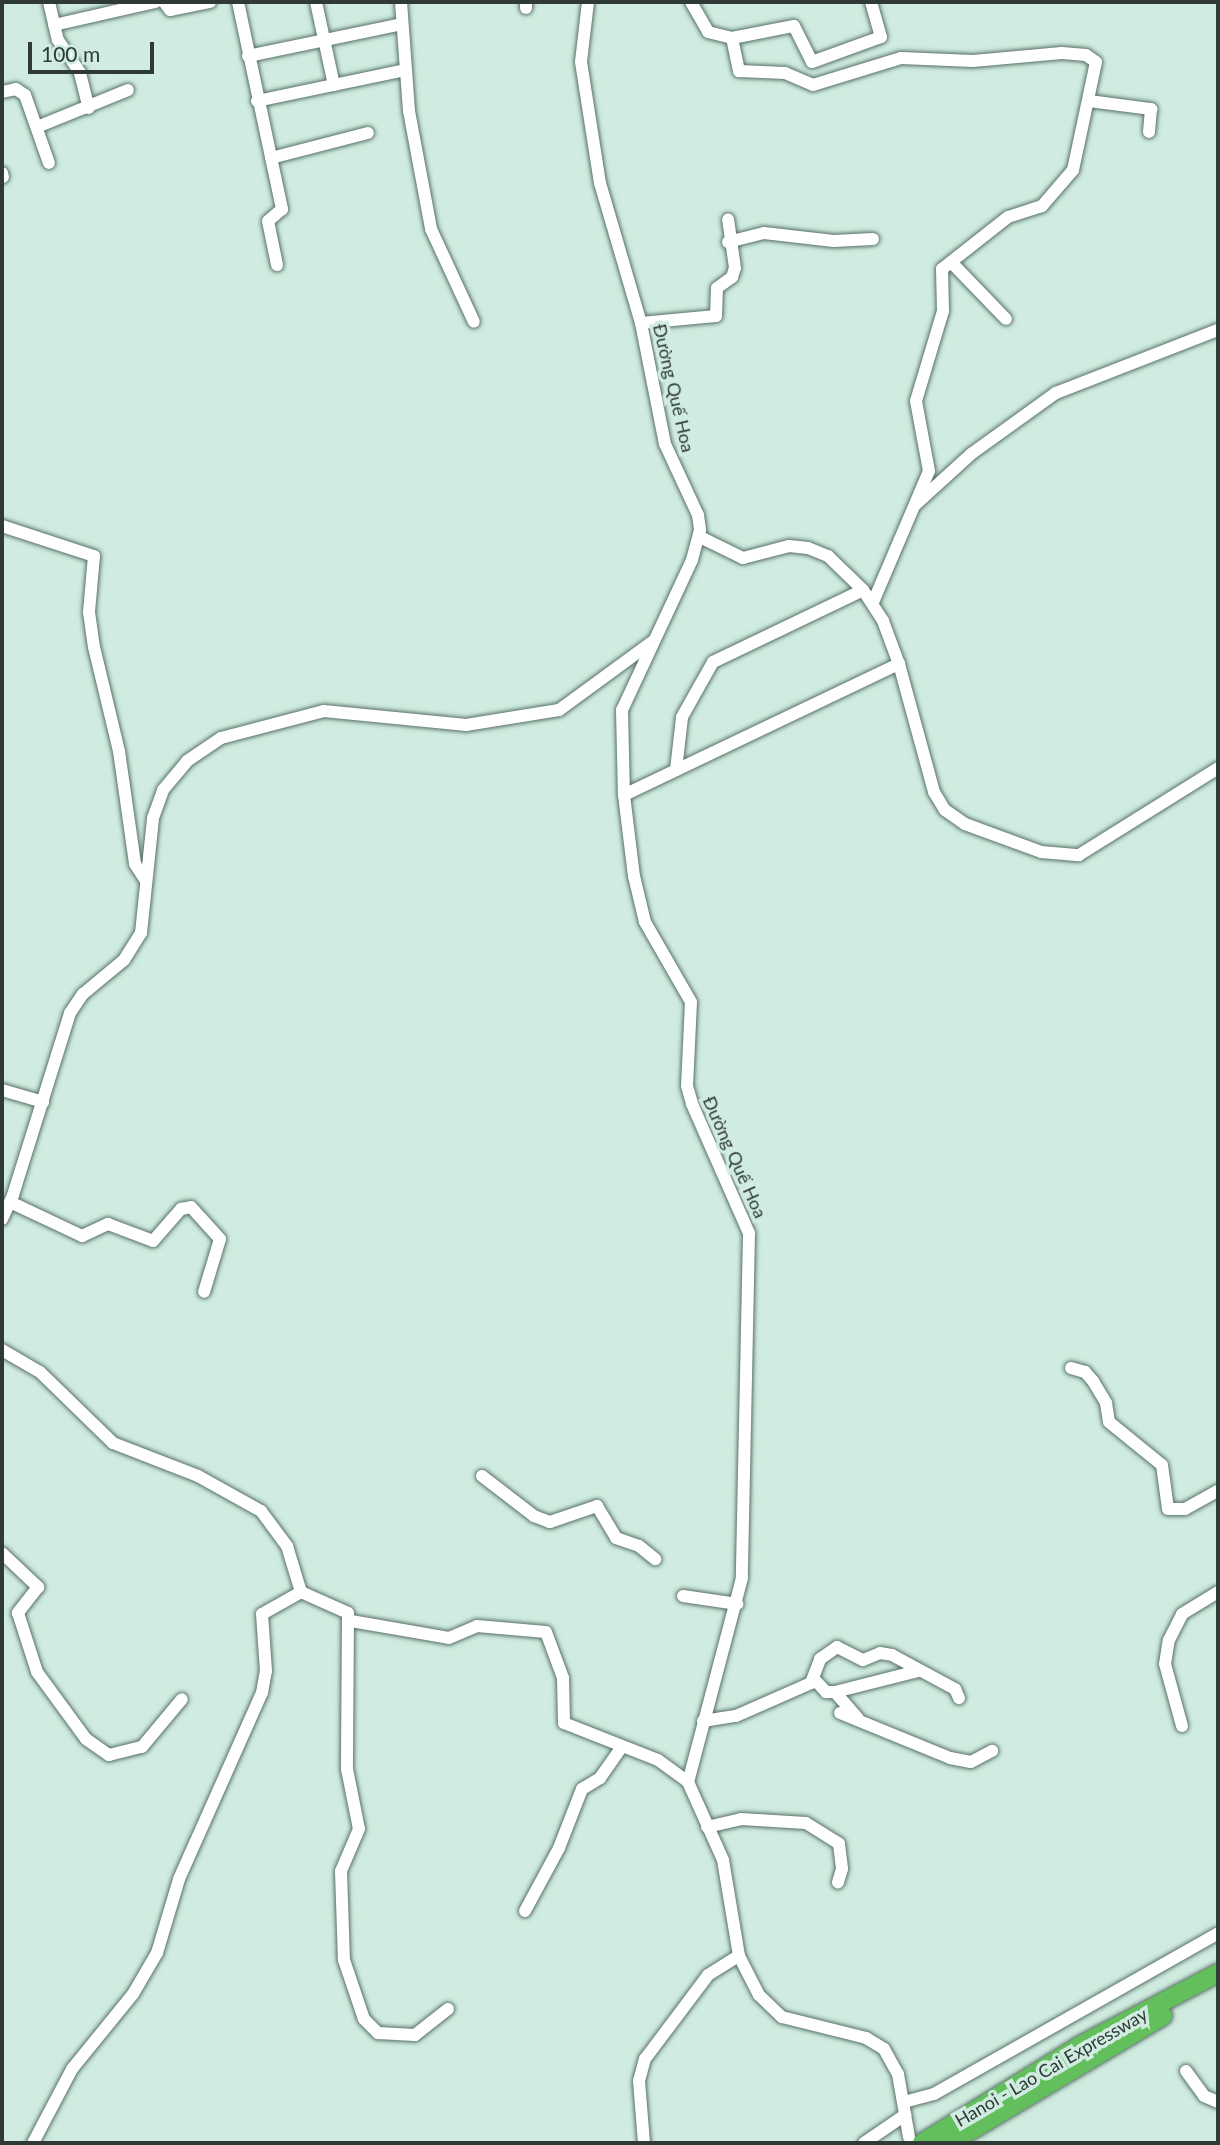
<!DOCTYPE html>
<meta charset="utf-8">
<style>
body{margin:0}
#map{position:relative;width:1220px;height:2145px;overflow:hidden;background:#d0ece0;font-family:Lato,sans-serif}
div>[style]{position:absolute}
[style*='--x']{left:calc(var(--x)*1px);top:calc(var(--y)*1px);width:calc(var(--w)*1px);rotate:calc(var(--a)*1deg)}
.roads{filter:drop-shadow(0 0 2px #597167) drop-shadow(0 0 2px #597167)}
.minor>*{height:12px;margin:-6px;padding:0 6px;transform-origin:6px;border-radius:6px;background:#fff}
.highway>*{height:18px;margin:-9px;padding:0 9px;transform-origin:9px;border-radius:9px;background:#62bf5c}
span{translate:-50% -50%;white-space:nowrap;text-align:center;line-height:1.15;-webkit-text-stroke:7px #d0ece0;paint-order:stroke}
.street-label{font-size:18px;color:#2f3a36}
.frame{position:absolute;inset:0;border:4px solid #2f3a36;pointer-events:none}
.scale{position:absolute;left:28px;top:42px;width:126px;height:32px;box-sizing:border-box;border:4px solid #2f3a36;border-top:0;padding-left:9px;font-size:21px;line-height:24px;white-space:nowrap;color:#2f3a36;-webkit-text-stroke:5px #d0ece0;paint-order:stroke}
</style>
<div id="map">
<div class="roads">
<div class="minor">
<div style="--x:49;--y:2;--w:39;--a:77"></div>
<div style="--x:58;--y:40;--w:40;--a:56"></div>
<div style="--x:80;--y:73;--w:36;--a:76"></div>
<div style="--x:164;--y:2;--w:10;--a:53"></div>
<div style="--x:170;--y:10;--w:41;--a:-11.3"></div>
<div style="--x:238;--y:2;--w:212;--a:78"></div>
<div style="--x:282;--y:209;--w:18;--a:139"></div>
<div style="--x:268;--y:221;--w:45;--a:78.4"></div>
<div style="--x:316;--y:2;--w:85;--a:77.8"></div>
<div style="--x:401;--y:2;--w:109;--a:85.8"></div>
<div style="--x:409;--y:111;--w:120;--a:79.4"></div>
<div style="--x:431;--y:229;--w:102;--a:65.2"></div>
<div style="--x:526;--y:2;--w:6;--a:90"></div>
<div style="--x:588;--y:2;--w:60;--a:96.7"></div>
<div style="--x:581;--y:62;--w:122;--a:81.1"></div>
<div style="--x:600;--y:183;--w:146;--a:73.7"></div>
<div style="--x:641;--y:323;--w:123;--a:78.8"></div>
<div style="--x:665;--y:444;--w:78;--a:65.1"></div>
<div style="--x:698;--y:515;--w:15;--a:82"></div>
<div style="--x:700;--y:530;--w:31;--a:105"></div>
<div style="--x:692;--y:560;--w:166;--a:115"></div>
<div style="--x:622;--y:710;--w:85;--a:88.7"></div>
<div style="--x:624;--y:795;--w:82;--a:83"></div>
<div style="--x:634;--y:876;--w:47;--a:76.6"></div>
<div style="--x:645;--y:922;--w:92;--a:60.1"></div>
<div style="--x:691;--y:1002;--w:84;--a:92.7"></div>
<div style="--x:687;--y:1086;--w:19;--a:74"></div>
<div style="--x:692;--y:1104;--w:141;--a:66.2"></div>
<div style="--x:749;--y:1233;--w:345;--a:91.2"></div>
<div style="--x:742;--y:1578;--w:211;--a:104.8"></div>
<div style="--x:688;--y:1782;--w:85;--a:65.8"></div>
<div style="--x:723;--y:1860;--w:97;--a:80.5"></div>
<div style="--x:739;--y:1956;--w:44;--a:62.9"></div>
<div style="--x:759;--y:1995;--w:32;--a:44"></div>
<div style="--x:782;--y:2017;--w:87;--a:14"></div>
<div style="--x:866;--y:2038;--w:21;--a:31"></div>
<div style="--x:884;--y:2049;--w:29;--a:61"></div>
<div style="--x:898;--y:2074;--w:64;--a:80.1"></div>
<div style="--x:691;--y:2;--w:34;--a:60"></div>
<div style="--x:708;--y:32;--w:25;--a:14"></div>
<div style="--x:732;--y:38;--w:63;--a:-11"></div>
<div style="--x:794;--y:26;--w:40;--a:63.4"></div>
<div style="--x:812;--y:62;--w:73;--a:-19.9"></div>
<div style="--x:881;--y:37;--w:36;--a:-106"></div>
<div style="--x:54;--y:25;--w:104;--a:-12.8"></div>
<div style="--x:732;--y:38;--w:34;--a:78"></div>
<div style="--x:739;--y:71;--w:46;--a:2.5"></div>
<div style="--x:785;--y:73;--w:30;--a:23"></div>
<div style="--x:813;--y:85;--w:92;--a:-17.1"></div>
<div style="--x:901;--y:58;--w:72;--a:2.4"></div>
<div style="--x:973;--y:61;--w:89;--a:-5.1"></div>
<div style="--x:1062;--y:53;--w:24;--a:5"></div>
<div style="--x:1086;--y:55;--w:12;--a:35"></div>
<div style="--x:1096;--y:62;--w:110;--a:102"></div>
<div style="--x:1073;--y:170;--w:48;--a:130.7"></div>
<div style="--x:1042;--y:206;--w:36;--a:162"></div>
<div style="--x:1008;--y:217;--w:84;--a:141.8"></div>
<div style="--x:942;--y:269;--w:42;--a:88.6"></div>
<div style="--x:943;--y:311;--w:94;--a:106.7"></div>
<div style="--x:916;--y:401;--w:71;--a:79.5"></div>
<div style="--x:929;--y:471;--w:142;--a:113.1"></div>
<div style="--x:248;--y:56;--w:157;--a:-11.7"></div>
<div style="--x:2;--y:92;--w:14;--a:-12"></div>
<div style="--x:16;--y:89;--w:11;--a:34"></div>
<div style="--x:25;--y:95;--w:72;--a:70.6"></div>
<div style="--x:257;--y:101;--w:151;--a:-11.8"></div>
<div style="--x:1089;--y:101;--w:63;--a:7.4"></div>
<div style="--x:1151;--y:109;--w:23;--a:95"></div>
<div style="--x:37;--y:127;--w:98;--a:-22.1"></div>
<div style="--x:271;--y:158;--w:100;--a:-14.5"></div>
<div style="--x:2;--y:173;--w:4;--a:76"></div>
<div style="--x:728;--y:242;--w:37;--a:-14"></div>
<div style="--x:764;--y:233;--w:70;--a:6.5"></div>
<div style="--x:834;--y:241;--w:39;--a:-3"></div>
<div style="--x:951;--y:262;--w:79;--a:46"></div>
<div style="--x:641;--y:323;--w:75;--a:-5.3"></div>
<div style="--x:716;--y:316;--w:28;--a:-88"></div>
<div style="--x:717;--y:288;--w:19;--a:-36"></div>
<div style="--x:732;--y:277;--w:9;--a:-72"></div>
<div style="--x:735;--y:268;--w:49;--a:-98.1"></div>
<div style="--x:915;--y:505;--w:76;--a:-42.3"></div>
<div style="--x:971;--y:454;--w:105;--a:-35.7"></div>
<div style="--x:1056;--y:393;--w:174;--a:-21.3"></div>
<div style="--x:2;--y:526;--w:97;--a:18.1"></div>
<div style="--x:94;--y:556;--w:56;--a:95.1"></div>
<div style="--x:89;--y:612;--w:35;--a:82"></div>
<div style="--x:94;--y:647;--w:107;--a:76.5"></div>
<div style="--x:119;--y:751;--w:114;--a:81.9"></div>
<div style="--x:135;--y:864;--w:20;--a:57"></div>
<div style="--x:700;--y:537;--w:48;--a:26"></div>
<div style="--x:743;--y:558;--w:48;--a:-14.6"></div>
<div style="--x:789;--y:546;--w:19;--a:6"></div>
<div style="--x:808;--y:548;--w:22;--a:22"></div>
<div style="--x:828;--y:556;--w:49;--a:44.2"></div>
<div style="--x:863;--y:590;--w:37;--a:57"></div>
<div style="--x:883;--y:621;--w:46;--a:69.6"></div>
<div style="--x:899;--y:664;--w:133;--a:74.7"></div>
<div style="--x:934;--y:792;--w:21;--a:59"></div>
<div style="--x:945;--y:810;--w:24;--a:35"></div>
<div style="--x:965;--y:824;--w:81;--a:20.2"></div>
<div style="--x:1041;--y:852;--w:38;--a:5"></div>
<div style="--x:1079;--y:855;--w:164;--a:-32"></div>
<div style="--x:676;--y:770;--w:53;--a:-83.5"></div>
<div style="--x:682;--y:717;--w:63;--a:-60.6"></div>
<div style="--x:713;--y:662;--w:166;--a:-25.6"></div>
<div style="--x:624;--y:795;--w:305;--a:-25.5"></div>
<div style="--x:2;--y:1090;--w:43;--a:16.3"></div>
<div style="--x:10;--y:1202;--w:80;--a:25.3"></div>
<div style="--x:82;--y:1236;--w:29;--a:-25"></div>
<div style="--x:108;--y:1224;--w:48;--a:20.7"></div>
<div style="--x:153;--y:1241;--w:43;--a:-48.8"></div>
<div style="--x:181;--y:1209;--w:10;--a:-11"></div>
<div style="--x:191;--y:1207;--w:43;--a:47.8"></div>
<div style="--x:220;--y:1239;--w:55;--a:106.8"></div>
<div style="--x:2;--y:1219;--w:26;--a:-65"></div>
<div style="--x:13;--y:1195;--w:191;--a:-72.6"></div>
<div style="--x:70;--y:1013;--w:23;--a:-56"></div>
<div style="--x:83;--y:994;--w:53;--a:-39.7"></div>
<div style="--x:124;--y:960;--w:32;--a:-58"></div>
<div style="--x:141;--y:933;--w:116;--a:-84"></div>
<div style="--x:153;--y:818;--w:30;--a:-70"></div>
<div style="--x:163;--y:790;--w:38;--a:-50"></div>
<div style="--x:187;--y:761;--w:41;--a:-34.1"></div>
<div style="--x:221;--y:738;--w:106;--a:-14.7"></div>
<div style="--x:324;--y:711;--w:143;--a:5.6"></div>
<div style="--x:466;--y:725;--w:94;--a:-9.2"></div>
<div style="--x:559;--y:710;--w:115;--a:-36.2"></div>
<div style="--x:2;--y:1350;--w:44;--a:30.1"></div>
<div style="--x:40;--y:1372;--w:102;--a:44.2"></div>
<div style="--x:113;--y:1443;--w:91;--a:21.2"></div>
<div style="--x:198;--y:1476;--w:72;--a:29.1"></div>
<div style="--x:261;--y:1511;--w:44;--a:53.4"></div>
<div style="--x:287;--y:1546;--w:48;--a:73.1"></div>
<div style="--x:301;--y:1592;--w:51;--a:24.1"></div>
<div style="--x:348;--y:1613;--w:156;--a:90.4"></div>
<div style="--x:347;--y:1769;--w:61;--a:78.7"></div>
<div style="--x:359;--y:1829;--w:46;--a:113.2"></div>
<div style="--x:341;--y:1871;--w:89;--a:88.1"></div>
<div style="--x:344;--y:1960;--w:62;--a:71.3"></div>
<div style="--x:364;--y:2019;--w:20;--a:45"></div>
<div style="--x:378;--y:2033;--w:37;--a:3"></div>
<div style="--x:415;--y:2035;--w:42;--a:-38.2"></div>
<div style="--x:1071;--y:1368;--w:15;--a:16"></div>
<div style="--x:1085;--y:1372;--w:12;--a:48"></div>
<div style="--x:1093;--y:1381;--w:26;--a:59"></div>
<div style="--x:1106;--y:1403;--w:19;--a:81"></div>
<div style="--x:1109;--y:1422;--w:68;--a:39.1"></div>
<div style="--x:1162;--y:1465;--w:44;--a:82.2"></div>
<div style="--x:1168;--y:1509;--w:17;--a:0"></div>
<div style="--x:1185;--y:1509;--w:38;--a:-29"></div>
<div style="--x:482;--y:1476;--w:66;--a:37.6"></div>
<div style="--x:534;--y:1516;--w:17;--a:21"></div>
<div style="--x:550;--y:1522;--w:50;--a:-18.8"></div>
<div style="--x:597;--y:1506;--w:37;--a:59"></div>
<div style="--x:616;--y:1538;--w:24;--a:19"></div>
<div style="--x:639;--y:1546;--w:21;--a:39"></div>
<div style="--x:2;--y:1553;--w:50;--a:43.4"></div>
<div style="--x:38;--y:1587;--w:33;--a:128"></div>
<div style="--x:18;--y:1613;--w:62;--a:72.1"></div>
<div style="--x:37;--y:1672;--w:83;--a:53.8"></div>
<div style="--x:86;--y:1739;--w:28;--a:35"></div>
<div style="--x:109;--y:1755;--w:34;--a:-14"></div>
<div style="--x:142;--y:1747;--w:62;--a:-50.2"></div>
<div style="--x:683;--y:1596;--w:55;--a:8.4"></div>
<div style="--x:351;--y:1621;--w:99;--a:9.8"></div>
<div style="--x:449;--y:1638;--w:30;--a:-23"></div>
<div style="--x:477;--y:1626;--w:69;--a:5"></div>
<div style="--x:546;--y:1632;--w:49;--a:69.7"></div>
<div style="--x:563;--y:1678;--w:45;--a:88.7"></div>
<div style="--x:564;--y:1723;--w:101;--a:21.5"></div>
<div style="--x:658;--y:1760;--w:37;--a:36"></div>
<div style="--x:814;--y:1679;--w:18;--a:47"></div>
<div style="--x:826;--y:1692;--w:9;--a:0"></div>
<div style="--x:835;--y:1692;--w:86;--a:-14.2"></div>
<div style="--x:835;--y:1692;--w:35;--a:49"></div>
<div style="--x:840;--y:1713;--w:119;--a:22.2"></div>
<div style="--x:950;--y:1758;--w:21;--a:11"></div>
<div style="--x:971;--y:1762;--w:24;--a:-28"></div>
<div style="--x:703;--y:1721;--w:33;--a:-9"></div>
<div style="--x:736;--y:1716;--w:82;--a:-23.7"></div>
<div style="--x:811;--y:1683;--w:26;--a:-69"></div>
<div style="--x:820;--y:1659;--w:21;--a:-35"></div>
<div style="--x:837;--y:1647;--w:29;--a:27"></div>
<div style="--x:863;--y:1660;--w:18;--a:-22"></div>
<div style="--x:880;--y:1653;--w:12;--a:9"></div>
<div style="--x:892;--y:1655;--w:72;--a:28.4"></div>
<div style="--x:955;--y:1689;--w:10;--a:66"></div>
<div style="--x:1182;--y:1726;--w:64;--a:-105.3"></div>
<div style="--x:1165;--y:1664;--w:24;--a:-81"></div>
<div style="--x:1169;--y:1640;--w:29;--a:-63"></div>
<div style="--x:1182;--y:1614;--w:42;--a:-31.4"></div>
<div style="--x:707;--y:1827;--w:35;--a:-13"></div>
<div style="--x:741;--y:1819;--w:65;--a:3.5"></div>
<div style="--x:806;--y:1823;--w:39;--a:32"></div>
<div style="--x:839;--y:1844;--w:25;--a:83"></div>
<div style="--x:842;--y:1869;--w:14;--a:107"></div>
<div style="--x:525;--y:1911;--w:72;--a:-61.6"></div>
<div style="--x:559;--y:1848;--w:63;--a:-68.7"></div>
<div style="--x:582;--y:1789;--w:21;--a:-31"></div>
<div style="--x:600;--y:1778;--w:38;--a:-55"></div>
<div style="--x:1186;--y:2071;--w:31;--a:54"></div>
<div style="--x:1204;--y:2096;--w:15;--a:23"></div>
<div style="--x:904;--y:2102;--w:31;--a:-15"></div>
<div style="--x:934;--y:2094;--w:326;--a:-29.5"></div>
<div style="--x:33;--y:2143;--w:84;--a:-62.2"></div>
<div style="--x:72;--y:2069;--w:97;--a:-50.9"></div>
<div style="--x:133;--y:1994;--w:48;--a:-59.7"></div>
<div style="--x:157;--y:1953;--w:77;--a:-73.4"></div>
<div style="--x:179;--y:1879;--w:204;--a:-66"></div>
<div style="--x:262;--y:1693;--w:22;--a:-80"></div>
<div style="--x:266;--y:1671;--w:57;--a:-94"></div>
<div style="--x:262;--y:1614;--w:45;--a:-29.4"></div>
<div style="--x:644;--y:2143;--w:62;--a:-94.6"></div>
<div style="--x:639;--y:2081;--w:23;--a:-75"></div>
<div style="--x:645;--y:2059;--w:105;--a:-53.1"></div>
<div style="--x:708;--y:1975;--w:36;--a:-32"></div>
<div style="--x:864;--y:2143;--w:50;--a:-34.3"></div>
</div>
<div class="highway">
<div style="--x:922;--y:2143;--w:185;--a:-31.7"></div>
<div style="--x:1079;--y:2046;--w:157;--a:-27.7"></div>
<div style="--x:950;--y:2143;--w:248;--a:-30.8"></div>
</div>
</div>
<div class="street-label">
<span style="left:674px;top:388px;rotate:77deg">Đường Quế Hoa</span>
<span style="left:735px;top:1157px;rotate:66deg">Đường Quế Hoa</span>
<span style="left:1051px;top:2067px;rotate:-30deg">Hanoi - Lao Cai Expressway</span>
</div>
<div class="frame"></div>
<div class="scale">100 m</div>
</div>
